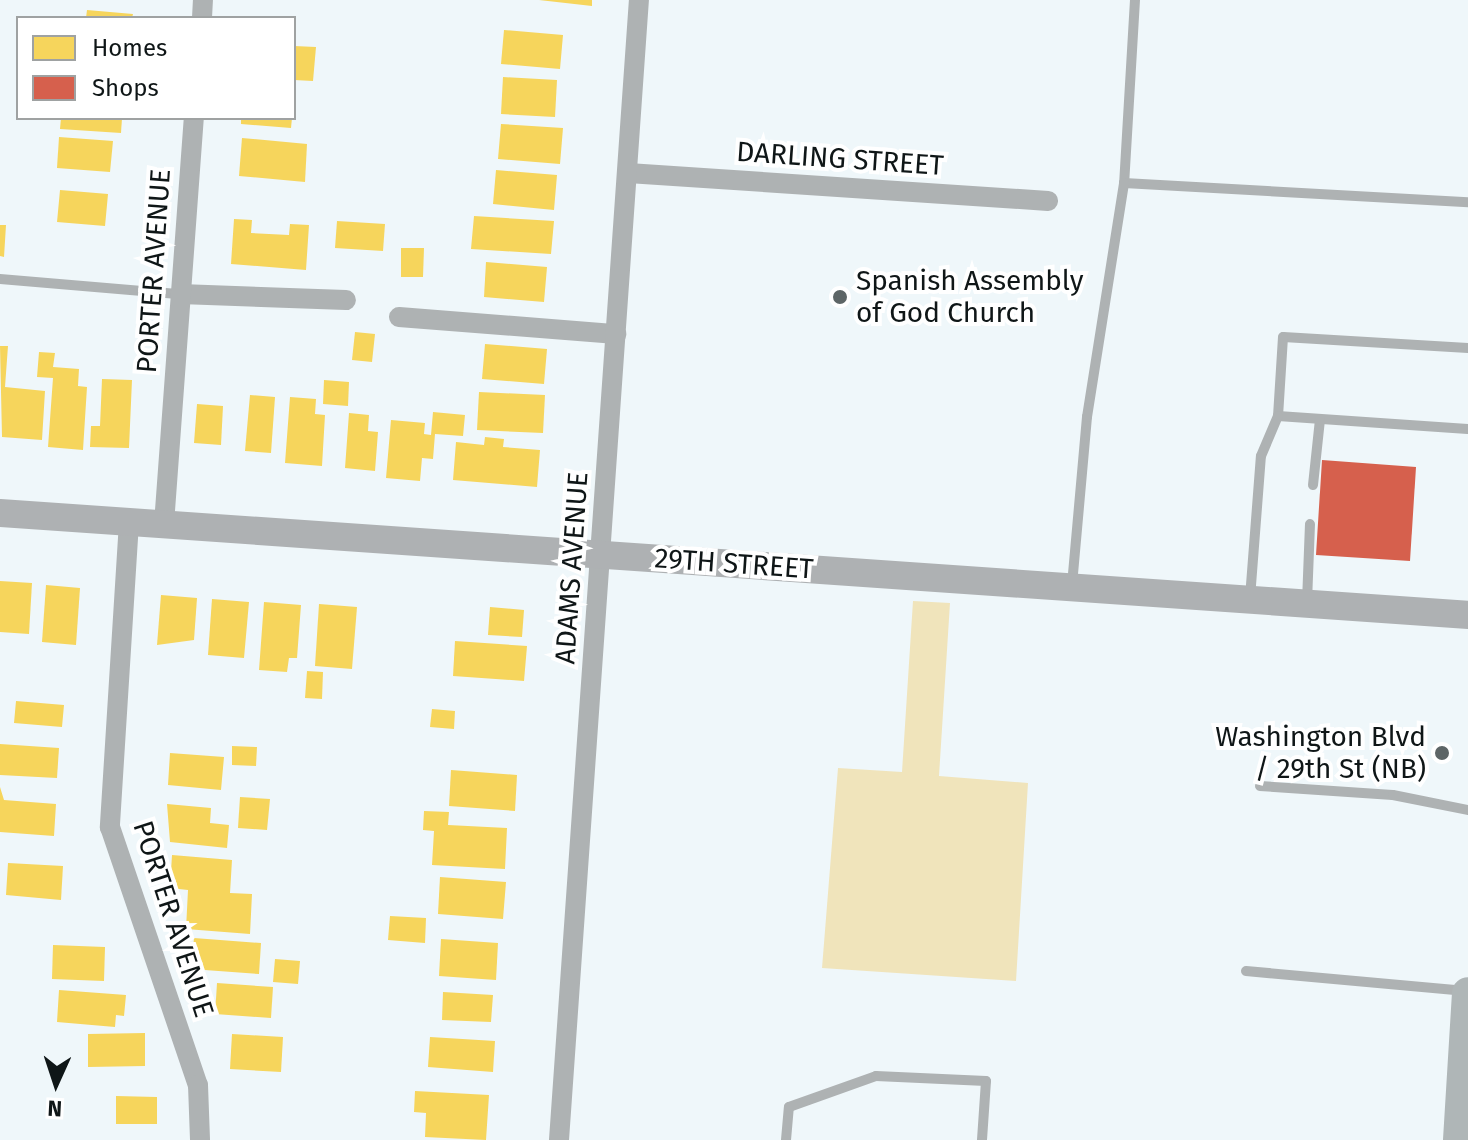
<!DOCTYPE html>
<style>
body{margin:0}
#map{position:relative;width:1468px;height:1140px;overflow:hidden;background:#eff7fa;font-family:"Fira Sans",sans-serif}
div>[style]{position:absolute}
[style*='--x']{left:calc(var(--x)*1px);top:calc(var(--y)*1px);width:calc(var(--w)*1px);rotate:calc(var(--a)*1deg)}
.green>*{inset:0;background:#f0e4bb}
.homes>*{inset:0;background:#f6d55c}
.shops>*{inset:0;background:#d6604d}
.lane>*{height:10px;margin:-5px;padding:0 5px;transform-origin:5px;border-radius:5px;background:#aeb2b3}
.street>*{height:20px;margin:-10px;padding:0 10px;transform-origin:10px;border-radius:10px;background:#aeb2b3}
.secondary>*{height:28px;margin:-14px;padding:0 14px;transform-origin:14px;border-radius:14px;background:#aeb1b3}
.primary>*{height:32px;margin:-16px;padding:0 16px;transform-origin:16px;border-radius:16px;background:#afb6b7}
.dots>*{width:22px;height:22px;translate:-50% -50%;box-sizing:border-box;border:4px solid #fff;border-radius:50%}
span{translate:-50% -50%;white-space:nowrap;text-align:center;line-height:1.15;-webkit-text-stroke:8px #fff;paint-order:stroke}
.street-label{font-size:28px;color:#0f1617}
.poi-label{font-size:28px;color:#0f1617}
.left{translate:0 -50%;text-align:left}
.right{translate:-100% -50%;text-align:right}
.legend{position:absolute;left:16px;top:16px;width:280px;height:104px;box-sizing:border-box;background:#fff;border:2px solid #9fa2a2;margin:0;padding:10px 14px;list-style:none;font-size:24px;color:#0f1617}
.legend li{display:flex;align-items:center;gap:16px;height:40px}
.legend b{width:40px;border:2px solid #9fa2a2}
.north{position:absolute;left:16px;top:1044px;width:80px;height:80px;-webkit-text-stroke:6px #fff;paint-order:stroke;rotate:183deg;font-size:22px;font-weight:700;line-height:32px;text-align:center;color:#0f1617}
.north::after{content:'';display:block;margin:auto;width:28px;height:36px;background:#0f1617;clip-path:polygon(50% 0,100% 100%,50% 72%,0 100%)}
</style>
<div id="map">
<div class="green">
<div style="clip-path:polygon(913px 601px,950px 603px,939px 776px,1028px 783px,1016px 981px,822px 968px,838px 768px,902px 772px)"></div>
</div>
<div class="homes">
<div style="clip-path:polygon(539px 0,592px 0,592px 6px)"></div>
<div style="clip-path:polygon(87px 10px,133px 14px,132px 18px,86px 18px)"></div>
<div style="clip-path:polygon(504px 30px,563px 35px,560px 69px,501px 64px)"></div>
<div style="clip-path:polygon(294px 46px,316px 47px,313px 81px,294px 80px)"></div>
<div style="clip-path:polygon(503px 77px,557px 80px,555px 117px,501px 114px)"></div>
<div style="clip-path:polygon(61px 118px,122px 118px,121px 133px,60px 129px)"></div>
<div style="clip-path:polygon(241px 118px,292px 118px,291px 128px,241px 124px)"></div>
<div style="clip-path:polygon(501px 124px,563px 128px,560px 164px,498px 159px)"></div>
<div style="clip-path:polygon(59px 137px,113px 141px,110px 172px,57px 168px)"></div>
<div style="clip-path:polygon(242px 138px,307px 144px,305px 182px,239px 176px)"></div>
<div style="clip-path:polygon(496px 170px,557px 175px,554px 210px,493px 204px)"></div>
<div style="clip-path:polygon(60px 190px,108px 194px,105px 226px,57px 222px)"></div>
<div style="clip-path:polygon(474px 216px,554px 221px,551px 254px,471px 249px)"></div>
<div style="clip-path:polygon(234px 219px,252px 220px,251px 233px,289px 235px,290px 224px,309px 225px,306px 270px,231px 264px)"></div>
<div style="clip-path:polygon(337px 221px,385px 224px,383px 251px,335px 248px)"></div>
<div style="clip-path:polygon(0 225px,6px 225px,4px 257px,0 256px)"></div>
<div style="clip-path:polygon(401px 248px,424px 248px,423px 277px,401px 277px)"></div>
<div style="clip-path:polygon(486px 262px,547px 267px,544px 302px,484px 297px)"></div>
<div style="clip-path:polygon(355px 332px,375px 334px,372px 362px,352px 360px)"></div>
<div style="clip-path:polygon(485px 344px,547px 349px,544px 384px,482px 379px)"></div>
<div style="clip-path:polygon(0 346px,8px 346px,5px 387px,45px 391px,42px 440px,2px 437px)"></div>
<div style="clip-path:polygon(39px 352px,55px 353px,53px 367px,79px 369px,78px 386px,87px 387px,83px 450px,48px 447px,53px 378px,37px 377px)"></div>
<div style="clip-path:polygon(102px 379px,132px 380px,129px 448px,90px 447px,91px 426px,100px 426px)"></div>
<div style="clip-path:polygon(324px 380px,349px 382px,348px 406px,323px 404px)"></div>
<div style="clip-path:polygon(479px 392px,545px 395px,543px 433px,477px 430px)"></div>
<div style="clip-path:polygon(250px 395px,275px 397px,271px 453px,245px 451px)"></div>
<div style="clip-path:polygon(290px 397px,316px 399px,315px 414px,325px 415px,322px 466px,285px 463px)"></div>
<div style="clip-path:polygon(197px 404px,223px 406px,221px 445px,194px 443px)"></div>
<div style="clip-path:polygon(433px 412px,465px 415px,463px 436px,435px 434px,433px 459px,422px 458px,420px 481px,386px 478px,391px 420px,425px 423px,424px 434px,431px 435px)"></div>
<div style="clip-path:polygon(349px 413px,369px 415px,368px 431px,378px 432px,375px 471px,345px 468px)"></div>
<div style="clip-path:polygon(485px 437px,504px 439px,503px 447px,540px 450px,537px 487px,453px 480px,456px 442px,484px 445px)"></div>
<div style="clip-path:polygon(0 581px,32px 583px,29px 634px,0 632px)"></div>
<div style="clip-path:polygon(46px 585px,80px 588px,76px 645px,42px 642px)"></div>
<div style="clip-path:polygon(161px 595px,197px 598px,194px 640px,157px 645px)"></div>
<div style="clip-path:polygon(212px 599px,249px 602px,244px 658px,208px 655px)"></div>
<div style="clip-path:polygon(264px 602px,301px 605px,297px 658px,289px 658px,287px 672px,259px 670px)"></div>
<div style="clip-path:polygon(319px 604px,357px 607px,352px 669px,315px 666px)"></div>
<div style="clip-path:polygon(490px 607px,524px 610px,522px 637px,488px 635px)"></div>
<div style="clip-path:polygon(455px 641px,527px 646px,524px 681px,453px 676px)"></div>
<div style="clip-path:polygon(307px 671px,323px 672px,322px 699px,305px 698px)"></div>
<div style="clip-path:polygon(16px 701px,64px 705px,62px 727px,14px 723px)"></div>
<div style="clip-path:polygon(432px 709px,455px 711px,454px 729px,430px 727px)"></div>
<div style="clip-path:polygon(0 744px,59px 748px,57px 778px,0 775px)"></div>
<div style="clip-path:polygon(232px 746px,257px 747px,256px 766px,232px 765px)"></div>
<div style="clip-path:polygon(170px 753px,224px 757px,221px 790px,168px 785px)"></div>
<div style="clip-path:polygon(451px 770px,517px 775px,515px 811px,449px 806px)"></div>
<div style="clip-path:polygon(0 787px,4px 800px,56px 804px,54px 836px,0 832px)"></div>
<div style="clip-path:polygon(240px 797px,270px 799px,267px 830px,238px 828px)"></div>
<div style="clip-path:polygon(167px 804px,211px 808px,210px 823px,229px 825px,227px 848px,170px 842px)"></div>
<div style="clip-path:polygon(424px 811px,449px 812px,448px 825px,507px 828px,505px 869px,432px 865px,434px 831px,423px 830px)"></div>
<div style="clip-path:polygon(172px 855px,232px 860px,230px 893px,252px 894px,250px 934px,186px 929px,188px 890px,170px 888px)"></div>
<div style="clip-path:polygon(8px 863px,63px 866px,61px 900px,6px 895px)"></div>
<div style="clip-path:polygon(440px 877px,506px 882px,503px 919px,438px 914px)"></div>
<div style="clip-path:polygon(390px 916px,426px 918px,425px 943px,388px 940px)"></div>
<div style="clip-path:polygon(194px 938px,261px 943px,259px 974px,191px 969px)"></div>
<div style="clip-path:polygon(441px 939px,498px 943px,496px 980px,439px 976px)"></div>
<div style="clip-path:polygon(53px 945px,105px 947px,104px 981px,52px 979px)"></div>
<div style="clip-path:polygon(275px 959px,300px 961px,298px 984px,273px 982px)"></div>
<div style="clip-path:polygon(217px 983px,273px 987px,271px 1018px,215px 1014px)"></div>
<div style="clip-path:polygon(59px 990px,126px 995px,124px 1016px,116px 1015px,115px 1027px,57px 1022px)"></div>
<div style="clip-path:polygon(443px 992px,493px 995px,491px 1022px,442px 1020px)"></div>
<div style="clip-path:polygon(145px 1033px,145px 1066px,88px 1067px,88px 1034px)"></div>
<div style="clip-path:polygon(232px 1034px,283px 1037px,281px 1072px,230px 1069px)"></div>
<div style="clip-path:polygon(430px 1037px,495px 1041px,493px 1072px,428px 1067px)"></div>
<div style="clip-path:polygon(415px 1091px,489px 1095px,486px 1140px,425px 1137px,426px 1113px,414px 1112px)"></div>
<div style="clip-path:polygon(116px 1096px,157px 1097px,157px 1124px,116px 1124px)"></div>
</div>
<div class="shops">
<div style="clip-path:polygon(1322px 460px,1416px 467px,1410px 561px,1316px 555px)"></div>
</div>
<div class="lane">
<div style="--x:1135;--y:0;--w:183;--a:93.4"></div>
<div style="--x:1124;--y:183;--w:345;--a:3.2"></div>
<div style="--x:0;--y:279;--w:181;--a:4.8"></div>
<div style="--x:1468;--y:348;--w:185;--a:-176.6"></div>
<div style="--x:1283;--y:337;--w:79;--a:93.6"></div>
<div style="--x:1278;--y:416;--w:190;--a:3.9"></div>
<div style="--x:1313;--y:485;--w:66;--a:-83.9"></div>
<div style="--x:1072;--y:585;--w:169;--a:-84.9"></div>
<div style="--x:1087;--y:417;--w:237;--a:-81"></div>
<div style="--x:1250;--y:598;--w:142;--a:-85.6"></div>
<div style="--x:1261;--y:456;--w:43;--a:-67"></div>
<div style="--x:1307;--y:602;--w:78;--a:-87.8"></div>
<div style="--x:1260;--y:786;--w:133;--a:3.9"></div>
<div style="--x:1393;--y:795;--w:76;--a:11.3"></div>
<div style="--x:1246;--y:971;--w:221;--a:5.2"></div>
<div style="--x:786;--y:1140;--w:33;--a:-85"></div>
<div style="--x:789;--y:1107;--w:92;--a:-19.6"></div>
<div style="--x:876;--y:1076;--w:110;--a:2.6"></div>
<div style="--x:986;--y:1081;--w:59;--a:93.9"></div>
</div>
<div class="street">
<div style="--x:202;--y:18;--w:18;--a:-87"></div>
<div style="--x:628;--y:173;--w:421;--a:3.8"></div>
<div style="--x:180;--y:294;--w:166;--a:2.1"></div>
<div style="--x:399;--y:317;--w:218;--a:4.5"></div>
<div style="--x:129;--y:522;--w:306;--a:93.6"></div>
<div style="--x:110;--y:827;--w:273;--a:71.2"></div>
<div style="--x:198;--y:1085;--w:55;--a:87.9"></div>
<div style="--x:164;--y:524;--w:407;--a:-85.8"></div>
<div style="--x:559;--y:1140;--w:1143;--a:-85.99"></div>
</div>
<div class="secondary">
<div style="--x:0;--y:513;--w:1472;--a:3.97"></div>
</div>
<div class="primary">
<div style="--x:1459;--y:1140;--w:147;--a:-86.5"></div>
</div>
<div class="dots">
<div style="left:840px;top:297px;background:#5d6566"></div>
<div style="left:1442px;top:753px;background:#5d6566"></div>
</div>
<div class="street-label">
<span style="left:840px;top:159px;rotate:4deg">DARLING STREET</span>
<span style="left:154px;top:271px;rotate:-86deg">PORTER AVENUE</span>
<span style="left:734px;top:564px;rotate:4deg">29TH STREET</span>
<span style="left:572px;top:568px;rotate:-86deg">ADAMS AVENUE</span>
<span style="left:173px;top:919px;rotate:72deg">PORTER AVENUE</span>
</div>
<div class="poi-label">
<span class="left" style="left:856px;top:297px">Spanish Assembly<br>of God Church</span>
<span class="right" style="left:1426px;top:753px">Washington Blvd<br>/ 29th St (NB)</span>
</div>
<ul class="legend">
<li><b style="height:22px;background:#f6d55c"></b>Homes</li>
<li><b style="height:22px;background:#d6604d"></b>Shops</li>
</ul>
<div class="north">N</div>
</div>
